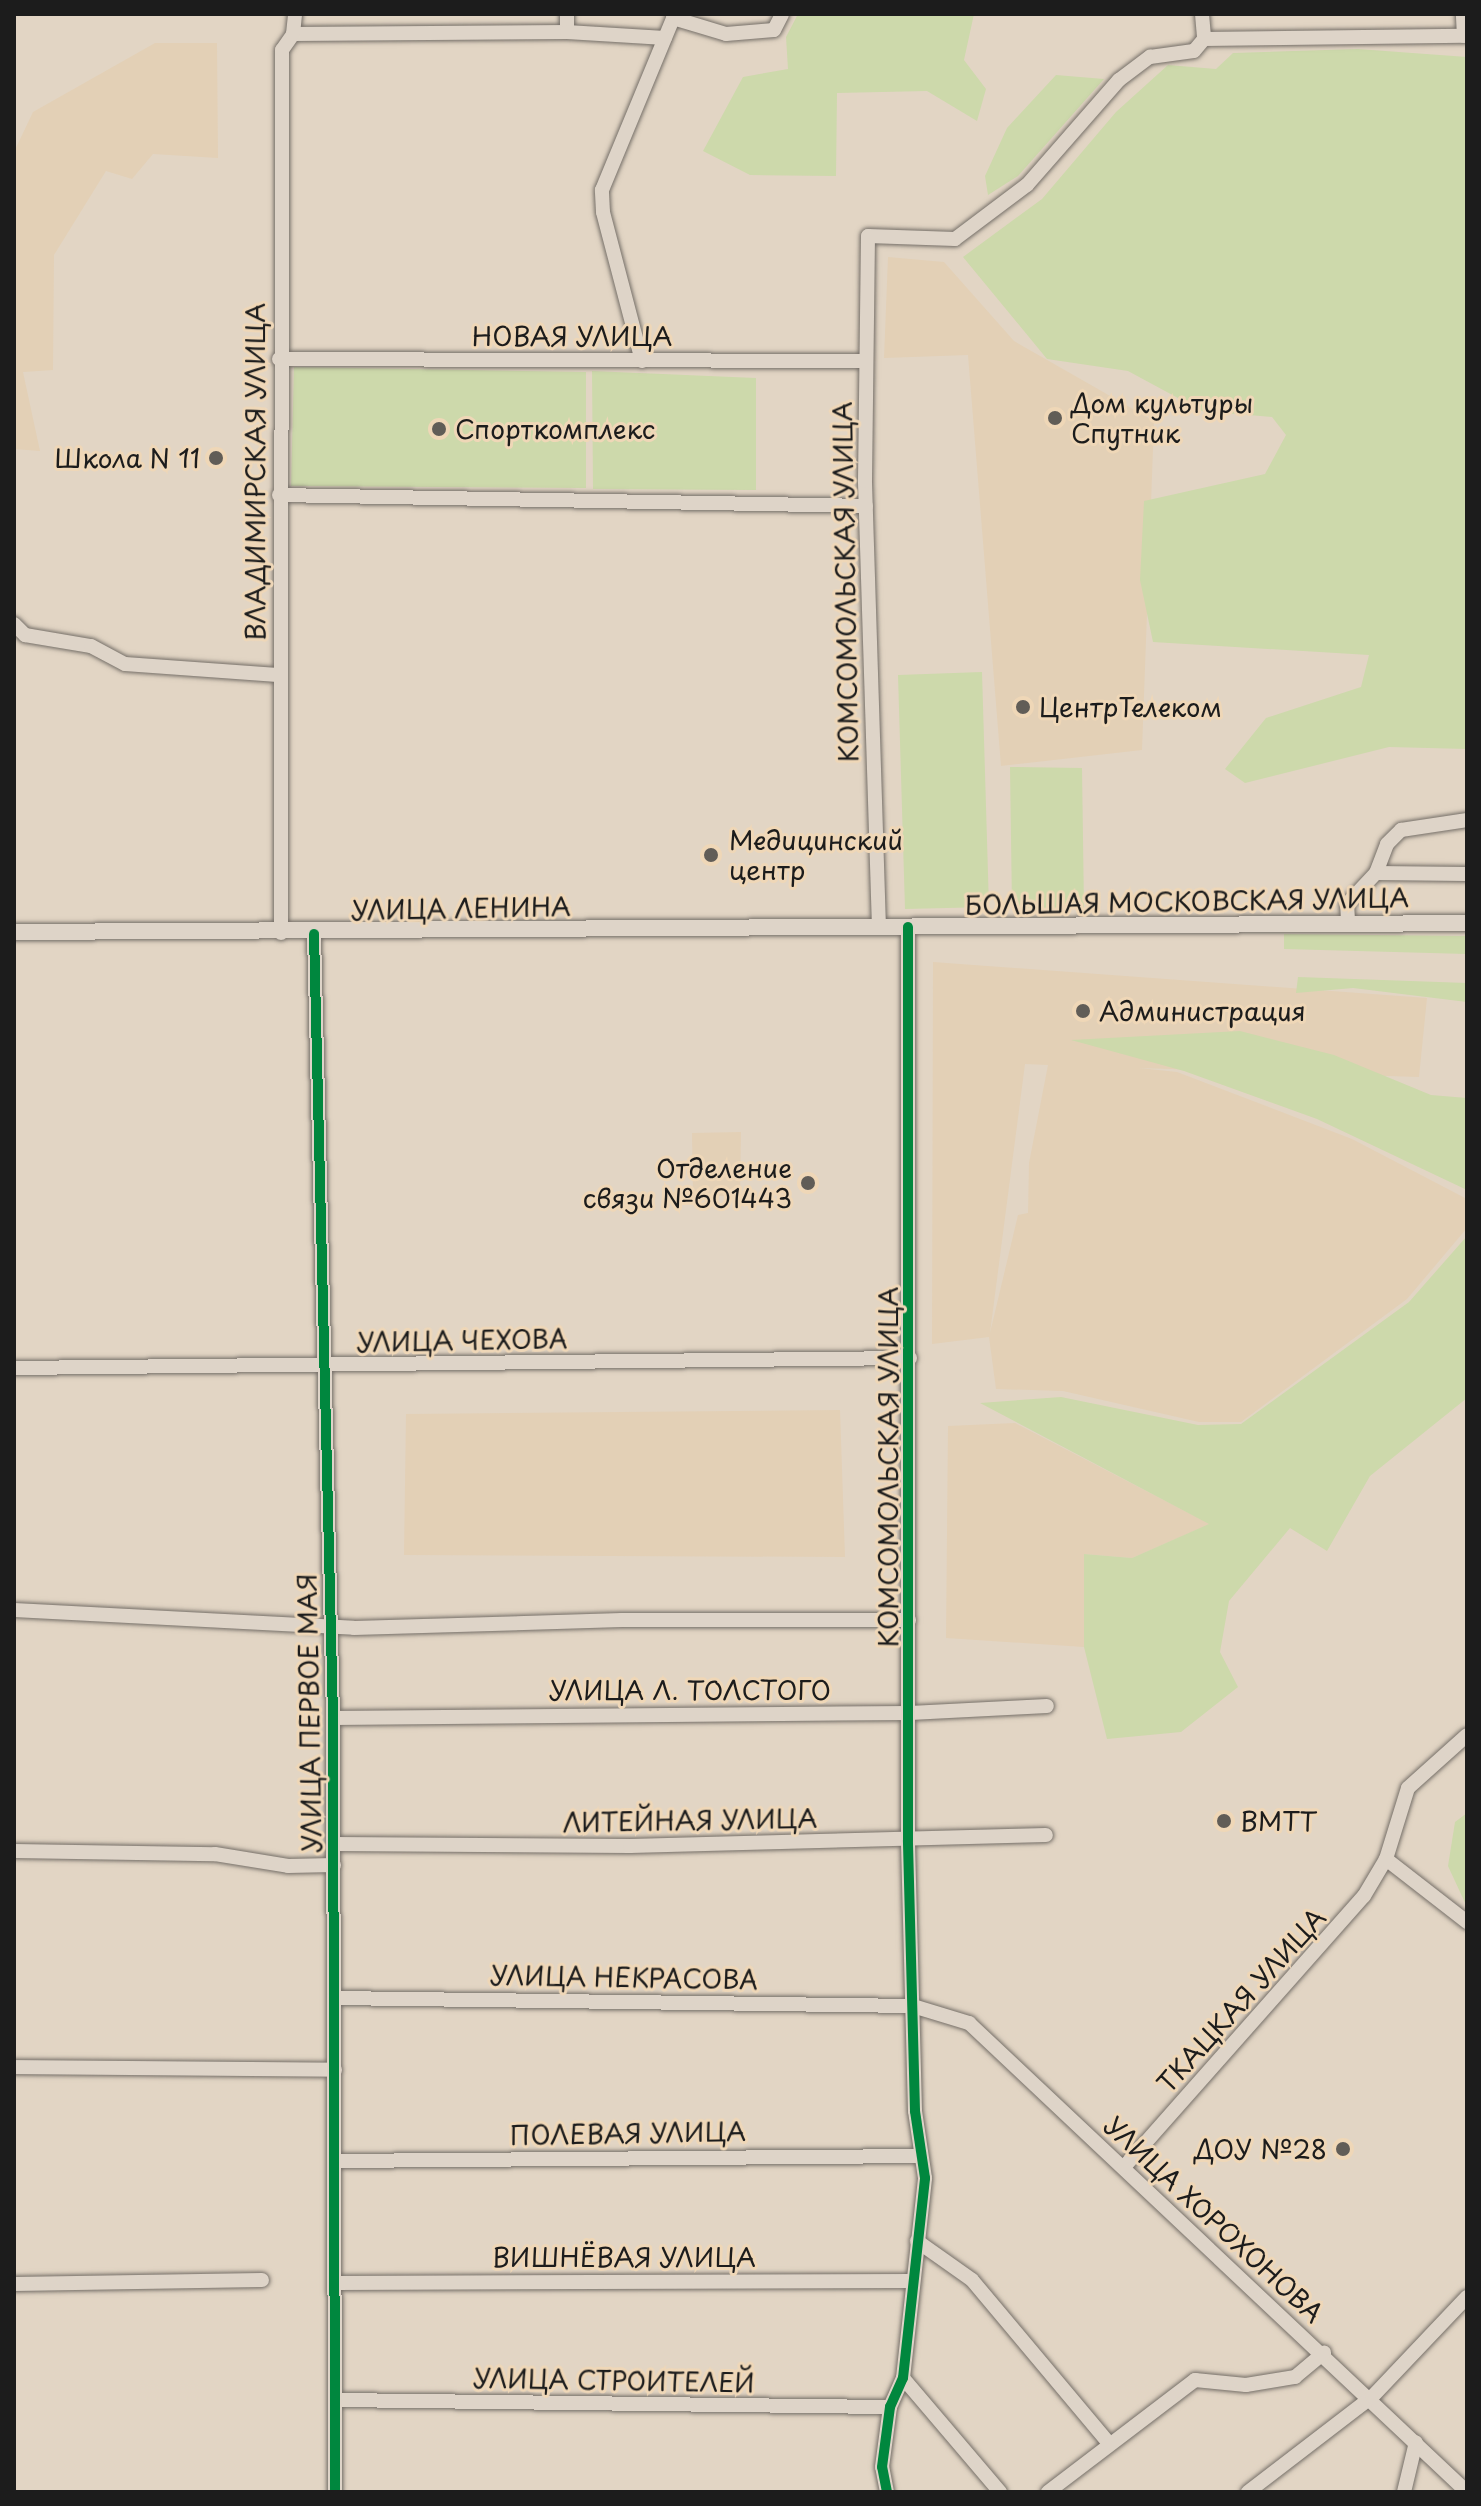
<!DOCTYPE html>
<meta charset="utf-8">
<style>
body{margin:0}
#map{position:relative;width:1481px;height:2506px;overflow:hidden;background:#e2d5c4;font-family:"Playpen Sans",sans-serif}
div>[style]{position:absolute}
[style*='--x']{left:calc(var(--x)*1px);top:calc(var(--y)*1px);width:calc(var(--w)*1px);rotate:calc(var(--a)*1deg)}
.built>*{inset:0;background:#e3d0b6}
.green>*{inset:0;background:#cdd9ab}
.roads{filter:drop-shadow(0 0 2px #756f68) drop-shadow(0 0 2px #756f68)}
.minor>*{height:14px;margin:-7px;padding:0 7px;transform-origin:7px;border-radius:7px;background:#ded4c8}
.major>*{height:16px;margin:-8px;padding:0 8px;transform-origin:8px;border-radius:8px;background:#ded4c8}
.cycleway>*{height:10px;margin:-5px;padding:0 5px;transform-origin:5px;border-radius:5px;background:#00873e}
.dots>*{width:22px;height:22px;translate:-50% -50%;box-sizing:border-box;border:4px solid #efd7b7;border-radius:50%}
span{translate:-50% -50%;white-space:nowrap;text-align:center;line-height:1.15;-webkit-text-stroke:6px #efd7b7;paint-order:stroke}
.street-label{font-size:26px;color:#1c1c1c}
.poi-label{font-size:26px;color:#1c1c1c}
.left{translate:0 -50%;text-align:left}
.right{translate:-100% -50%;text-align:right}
.frame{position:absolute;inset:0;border:16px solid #1c1c1c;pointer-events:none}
</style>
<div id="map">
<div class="built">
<div style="clip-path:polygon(155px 43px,217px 43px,218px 158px,153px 154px,132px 179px,106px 171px,54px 255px,53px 370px,23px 372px,40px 451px,14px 449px,14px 152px,33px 112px)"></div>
<div style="clip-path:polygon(888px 257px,944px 262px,1014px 341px,1154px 421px,1142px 750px,1001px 766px,968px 355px,884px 358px)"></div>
<div style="clip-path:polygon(evenodd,933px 962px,1427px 998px,1419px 1077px,1139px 1068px,1177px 1072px,1352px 1139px,1467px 1199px,1467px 1228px,1407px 1299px,1241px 1422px,1199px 1422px,1063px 1391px,996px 1389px,989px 1337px,932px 1344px,933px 962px,1025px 1064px,1048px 1065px,1029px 1163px,1028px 1213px,1018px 1215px,990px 1333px,1025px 1064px)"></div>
<div style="clip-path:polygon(741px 1132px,740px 1196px,693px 1196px,692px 1133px)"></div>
<div style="clip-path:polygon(840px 1410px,845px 1557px,404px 1555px,406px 1414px)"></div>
<div style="clip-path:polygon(1015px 1423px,1210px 1524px,1132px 1558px,1084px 1554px,1084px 1647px,946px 1638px,948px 1426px)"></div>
</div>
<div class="green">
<div style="clip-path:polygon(798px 14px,974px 14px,964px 60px,986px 89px,977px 121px,927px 91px,837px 93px,836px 176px,750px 175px,703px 151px,743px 77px,788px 69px,786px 37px)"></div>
<div style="clip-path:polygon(1358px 49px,1467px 57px,1467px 749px,1389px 747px,1245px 783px,1225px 769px,1266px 718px,1361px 687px,1369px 655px,1153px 642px,1140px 580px,1144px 501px,1265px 474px,1286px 435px,1272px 417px,1202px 411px,1128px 371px,1047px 359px,963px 257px,1042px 199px,1116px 112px,1168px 65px,1216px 69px,1233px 53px)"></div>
<div style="clip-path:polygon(1056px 75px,1104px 79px,1018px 176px,988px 195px,985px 176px,1007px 128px)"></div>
<div style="clip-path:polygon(294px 367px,586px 372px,586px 488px,291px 486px)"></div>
<div style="clip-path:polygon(592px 371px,756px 378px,756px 490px,593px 489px)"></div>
<div style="clip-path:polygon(982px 672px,989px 907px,905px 909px,898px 675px)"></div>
<div style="clip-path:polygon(1010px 767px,1082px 768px,1084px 909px,1012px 908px)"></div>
<div style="clip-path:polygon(1284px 934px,1467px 936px,1467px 954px,1284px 949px)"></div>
<div style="clip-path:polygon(1298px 977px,1467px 983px,1467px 1002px,1353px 988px,1296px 993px)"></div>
<div style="clip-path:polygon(1240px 1031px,1334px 1055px,1431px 1095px,1467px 1098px,1467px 1190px,1317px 1119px,1184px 1071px,1071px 1040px)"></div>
<div style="clip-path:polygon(1467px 1236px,1467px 1398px,1370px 1476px,1327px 1551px,1290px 1528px,1229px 1601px,1220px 1652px,1238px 1687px,1181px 1732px,1107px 1739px,1084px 1647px,1084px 1554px,1132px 1558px,1209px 1524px,980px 1403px,1061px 1397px,1198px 1425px,1241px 1424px,1409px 1302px)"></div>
<div style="clip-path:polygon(1467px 1813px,1467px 1907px,1448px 1866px,1455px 1822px)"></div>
</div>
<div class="roads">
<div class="minor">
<div style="--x:567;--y:14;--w:18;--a:90"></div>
<div style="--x:1202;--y:14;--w:25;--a:85"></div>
<div style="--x:673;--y:18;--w:55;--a:16.8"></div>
<div style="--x:726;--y:34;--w:48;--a:-4.8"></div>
<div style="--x:774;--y:30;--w:18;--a:-63"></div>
<div style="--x:293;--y:34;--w:274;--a:-0.4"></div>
<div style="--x:567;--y:32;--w:98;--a:3.5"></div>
<div style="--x:279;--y:359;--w:586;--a:0.2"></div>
<div style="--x:642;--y:361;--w:154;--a:-104.7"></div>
<div style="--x:603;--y:212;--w:22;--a:-93"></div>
<div style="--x:602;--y:190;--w:191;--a:-67.5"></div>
<div style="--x:279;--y:495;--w:587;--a:1.07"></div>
<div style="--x:14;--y:624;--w:16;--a:45"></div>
<div style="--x:25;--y:635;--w:67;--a:9.5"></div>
<div style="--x:91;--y:646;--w:38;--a:28"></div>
<div style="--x:125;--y:664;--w:153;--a:4.1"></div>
<div style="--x:1376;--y:873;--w:31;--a:-69"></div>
<div style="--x:1387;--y:844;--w:20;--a:-45"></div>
<div style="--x:1401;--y:830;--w:67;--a:-8.6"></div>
<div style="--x:1348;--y:921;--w:17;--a:-93"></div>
<div style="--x:1347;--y:904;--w:42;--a:-46.9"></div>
<div style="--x:1376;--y:873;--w:91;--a:0.6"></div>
<div style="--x:879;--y:928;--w:447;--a:-91.8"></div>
<div style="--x:865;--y:481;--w:245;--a:-89.3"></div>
<div style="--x:868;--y:236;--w:87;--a:2"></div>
<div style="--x:955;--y:239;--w:90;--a:-36.9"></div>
<div style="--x:1027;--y:185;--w:140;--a:-48.8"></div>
<div style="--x:1119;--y:80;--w:39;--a:-37"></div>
<div style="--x:1150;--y:57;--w:44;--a:-7.8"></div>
<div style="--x:1194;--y:51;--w:16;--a:-50"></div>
<div style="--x:1204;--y:39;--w:260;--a:-0.7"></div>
<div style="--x:1464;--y:36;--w:22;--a:-93"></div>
<div style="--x:281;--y:933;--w:883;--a:-89.94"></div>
<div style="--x:282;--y:50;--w:19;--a:-55"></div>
<div style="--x:293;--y:34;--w:20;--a:-84"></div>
<div style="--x:314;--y:934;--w:784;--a:88.61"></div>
<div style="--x:333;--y:1718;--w:774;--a:89.85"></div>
<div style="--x:14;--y:1368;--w:896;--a:-0.64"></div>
<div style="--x:14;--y:1610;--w:340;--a:3"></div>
<div style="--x:354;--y:1628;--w:268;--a:-1.7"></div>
<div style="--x:622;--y:1620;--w:287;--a:0"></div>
<div style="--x:333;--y:1718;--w:577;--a:-0.5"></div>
<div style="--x:910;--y:1713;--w:137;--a:-2.9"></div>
<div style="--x:334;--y:1844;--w:296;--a:0.4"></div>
<div style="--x:630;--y:1846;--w:416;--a:-1.5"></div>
<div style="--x:14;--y:1851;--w:201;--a:0.9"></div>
<div style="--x:215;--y:1854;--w:74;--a:9.3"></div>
<div style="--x:288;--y:1866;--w:46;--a:-1.2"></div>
<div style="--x:1386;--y:1859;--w:103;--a:37.9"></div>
<div style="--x:334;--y:1998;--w:579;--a:0.79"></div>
<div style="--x:913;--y:2006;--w:59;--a:16.9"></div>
<div style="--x:969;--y:2023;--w:684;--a:43.28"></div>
<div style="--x:14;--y:2067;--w:321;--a:0.5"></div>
<div style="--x:337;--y:2161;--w:582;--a:-0.49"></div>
<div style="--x:1124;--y:2167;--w:362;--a:-48.5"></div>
<div style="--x:1364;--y:1896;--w:43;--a:-59.3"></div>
<div style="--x:1386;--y:1859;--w:74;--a:-72.8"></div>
<div style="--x:1408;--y:1788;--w:79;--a:-41.9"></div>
<div style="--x:917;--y:2241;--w:67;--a:35.3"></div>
<div style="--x:972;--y:2280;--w:212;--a:50"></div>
<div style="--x:336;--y:2283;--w:577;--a:-0.2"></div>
<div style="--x:14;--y:2284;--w:248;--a:-0.9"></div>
<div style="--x:903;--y:2378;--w:150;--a:49.6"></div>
<div style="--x:337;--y:2400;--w:553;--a:0.73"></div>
<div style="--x:887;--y:2492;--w:25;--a:-101"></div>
<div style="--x:882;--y:2467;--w:61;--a:-82.4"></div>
<div style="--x:890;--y:2407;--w:32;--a:-66"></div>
<div style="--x:903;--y:2378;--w:201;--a:-83.7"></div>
<div style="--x:925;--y:2178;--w:68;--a:-98.5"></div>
<div style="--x:915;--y:2111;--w:271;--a:-91.5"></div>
<div style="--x:908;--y:1840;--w:913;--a:-90"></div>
<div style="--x:1048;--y:2492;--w:185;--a:-37.3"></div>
<div style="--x:1195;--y:2380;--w:51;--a:5.6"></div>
<div style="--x:1246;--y:2385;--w:50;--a:-9.3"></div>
<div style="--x:1295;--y:2377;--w:38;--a:-40"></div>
<div style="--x:1248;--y:2492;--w:156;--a:-37.5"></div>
<div style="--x:1372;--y:2397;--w:138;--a:-46.5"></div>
<div style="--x:1404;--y:2492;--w:51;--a:-76.5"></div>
</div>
<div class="major">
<div style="--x:14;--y:932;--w:1453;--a:-0.35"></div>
</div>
</div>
<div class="cycleway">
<div style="--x:314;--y:934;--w:784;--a:88.61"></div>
<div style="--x:333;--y:1718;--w:774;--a:89.85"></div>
<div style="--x:887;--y:2492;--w:25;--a:-101"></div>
<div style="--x:882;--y:2467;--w:61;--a:-82.4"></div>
<div style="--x:890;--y:2407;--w:32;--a:-66"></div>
<div style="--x:903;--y:2378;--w:201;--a:-83.7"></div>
<div style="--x:925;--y:2178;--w:68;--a:-98.5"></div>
<div style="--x:915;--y:2111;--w:271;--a:-91.5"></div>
<div style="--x:908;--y:1840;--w:913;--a:-90"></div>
</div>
<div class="dots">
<div style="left:1055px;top:418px;background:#615d57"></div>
<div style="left:439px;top:429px;background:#615d57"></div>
<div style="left:216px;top:458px;background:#615d57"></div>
<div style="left:1023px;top:707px;background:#615d57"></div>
<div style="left:711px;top:855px;background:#615d57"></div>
<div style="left:1083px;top:1011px;background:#615d57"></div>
<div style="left:808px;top:1183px;background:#615d57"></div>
<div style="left:1224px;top:1821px;background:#615d57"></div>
<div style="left:1343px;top:2149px;background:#615d57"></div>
</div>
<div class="street-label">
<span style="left:572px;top:336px">НОВАЯ УЛИЦА</span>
<span style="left:255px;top:472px;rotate:-90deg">ВЛАДИМИРСКАЯ УЛИЦА</span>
<span style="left:845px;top:582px;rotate:-91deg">КОМСОМОЛЬСКАЯ УЛИЦА</span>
<span style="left:1187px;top:901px;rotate:-1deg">БОЛЬШАЯ МОСКОВСКАЯ УЛИЦА</span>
<span style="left:461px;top:908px;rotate:-1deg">УЛИЦА ЛЕНИНА</span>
<span style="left:462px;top:1340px;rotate:-1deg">УЛИЦА ЧЕХОВА</span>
<span style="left:888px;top:1467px;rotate:-90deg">КОМСОМОЛЬСКАЯ УЛИЦА</span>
<span style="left:690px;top:1690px">УЛИЦА Л. ТОЛСТОГО</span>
<span style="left:309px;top:1713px;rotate:-91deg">УЛИЦА ПЕРВОЕ МАЯ</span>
<span style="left:690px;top:1820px;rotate:-1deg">ЛИТЕЙНАЯ УЛИЦА</span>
<span style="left:624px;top:1977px;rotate:1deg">УЛИЦА НЕКРАСОВА</span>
<span style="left:1241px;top:2000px;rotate:-48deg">ТКАЦКАЯ УЛИЦА</span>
<span style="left:628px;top:2133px;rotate:-1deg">ПОЛЕВАЯ УЛИЦА</span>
<span style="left:1214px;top:2219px;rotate:43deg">УЛИЦА ХОРОХОНОВА</span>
<span style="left:624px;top:2257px">ВИШНЁВАЯ УЛИЦА</span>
<span style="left:614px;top:2380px;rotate:1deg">УЛИЦА СТРОИТЕЛЕЙ</span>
</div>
<div class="poi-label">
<span class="left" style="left:1071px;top:418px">Дом культуры<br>Спутник</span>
<span class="left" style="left:455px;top:429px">Спорткомплекс</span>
<span class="right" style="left:200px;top:458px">Школа N 11</span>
<span class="left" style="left:1039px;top:707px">ЦентрТелеком</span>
<span class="left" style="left:729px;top:855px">Медицинский<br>центр</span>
<span class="left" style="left:1099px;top:1011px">Администрация</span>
<span class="right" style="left:792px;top:1183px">Отделение<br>связи №601443</span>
<span class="left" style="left:1240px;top:1821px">ВМТТ</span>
<span class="right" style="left:1327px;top:2149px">ДОУ №28</span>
</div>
<div class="frame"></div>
</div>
